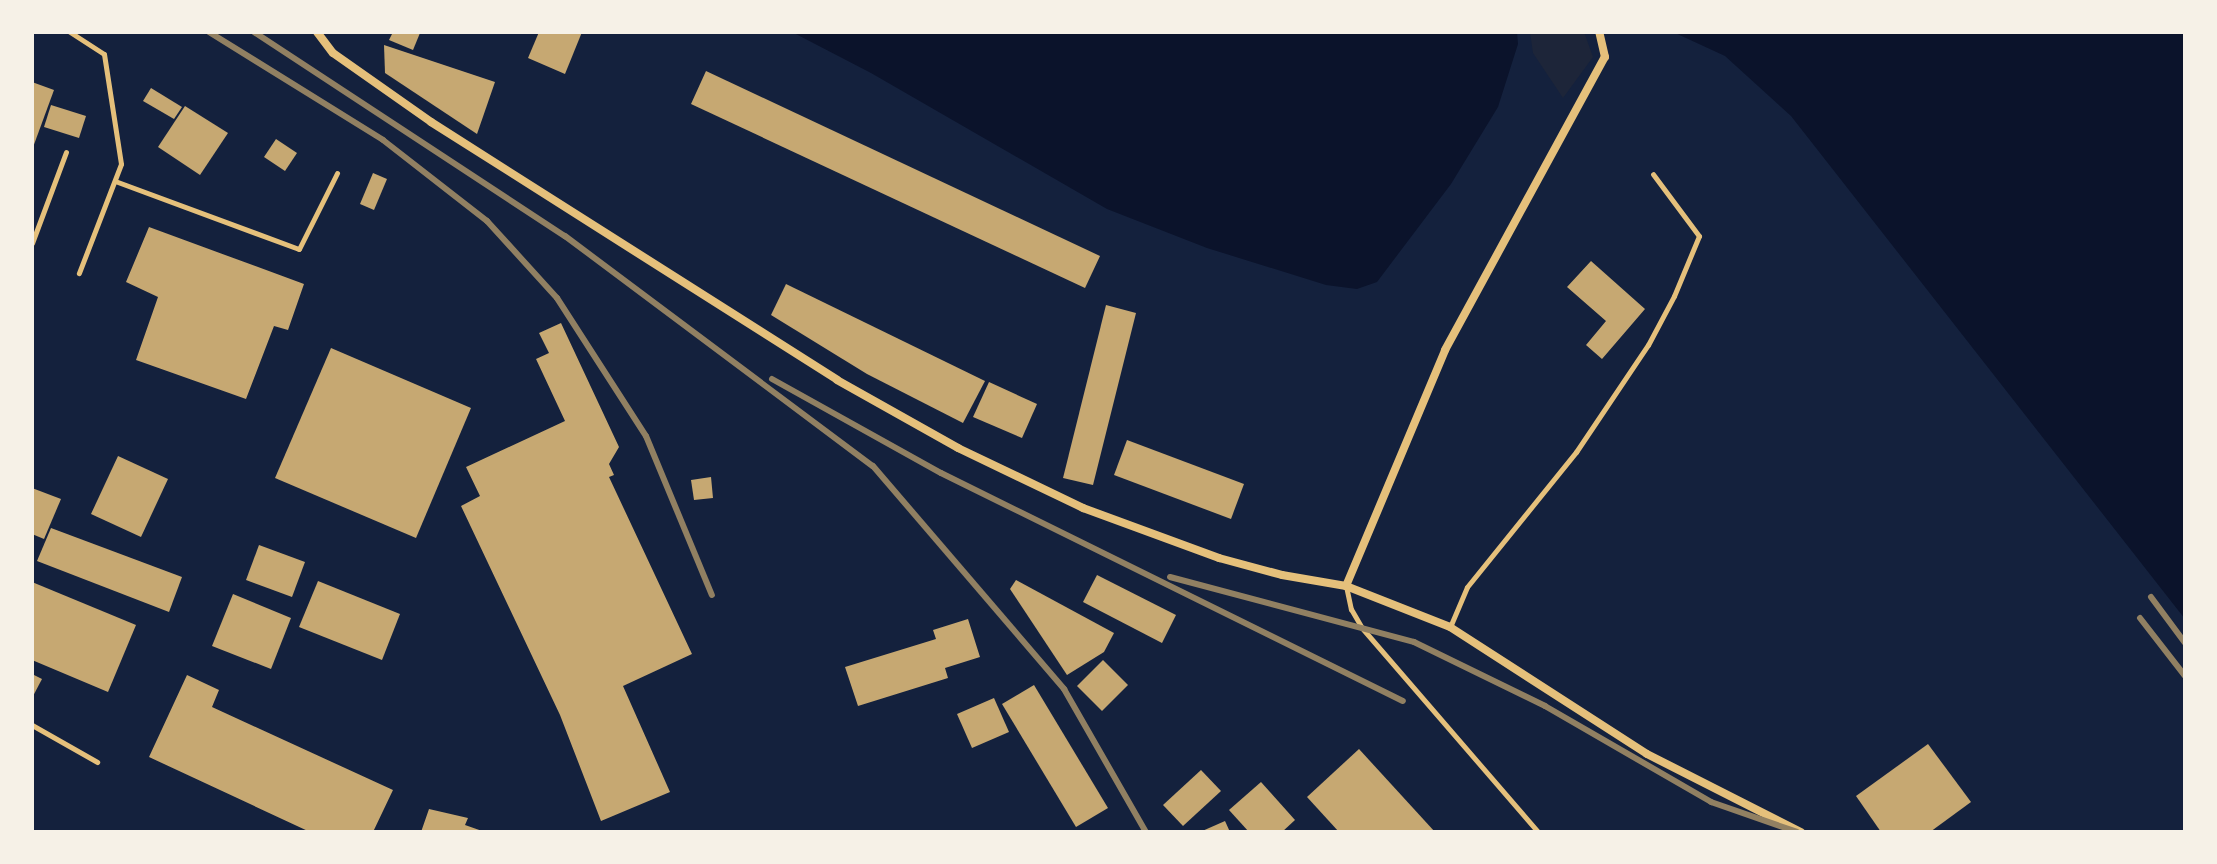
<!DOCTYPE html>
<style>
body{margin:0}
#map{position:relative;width:2217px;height:864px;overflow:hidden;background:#14213d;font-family:Barlow,sans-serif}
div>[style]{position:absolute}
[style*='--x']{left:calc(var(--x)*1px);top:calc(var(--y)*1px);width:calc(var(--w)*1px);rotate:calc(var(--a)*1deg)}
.green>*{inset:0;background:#1d2539}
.water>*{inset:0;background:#0b132b}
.building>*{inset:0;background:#c6a872}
.service>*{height:5px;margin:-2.5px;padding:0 2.5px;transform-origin:2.5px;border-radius:2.5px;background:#e5c07b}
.minor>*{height:8px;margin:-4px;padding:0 4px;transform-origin:4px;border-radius:4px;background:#e5c07b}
.rail>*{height:6px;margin:-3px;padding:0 3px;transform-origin:3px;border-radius:3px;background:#918062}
span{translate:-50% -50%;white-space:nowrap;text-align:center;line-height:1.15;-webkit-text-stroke:6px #f6f1e7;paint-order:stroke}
.frame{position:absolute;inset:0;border:34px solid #f6f1e7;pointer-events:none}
</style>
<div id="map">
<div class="green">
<div style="clip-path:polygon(1530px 32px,1584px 32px,1593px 57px,1563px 98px,1533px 53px)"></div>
</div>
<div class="water">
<div style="clip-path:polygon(792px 32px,1517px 32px,1518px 44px,1498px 107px,1451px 184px,1377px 282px,1357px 289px,1326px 285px,1207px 248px,1107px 209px,871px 73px)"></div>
<div style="clip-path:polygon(1673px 32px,2185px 32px,2185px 619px,1791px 116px,1725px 56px)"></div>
</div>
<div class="building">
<div style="clip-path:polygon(393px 32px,418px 32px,420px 33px,413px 50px,389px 40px)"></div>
<div style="clip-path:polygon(539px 32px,582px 32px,565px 74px,528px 58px)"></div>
<div style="clip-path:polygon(384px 45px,495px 82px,477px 134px,385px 73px)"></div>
<div style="clip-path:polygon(706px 71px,1100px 256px,1085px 288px,691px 104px)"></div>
<div style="clip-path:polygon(32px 82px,54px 90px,32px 150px)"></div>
<div style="clip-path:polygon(151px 88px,182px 107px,174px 119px,143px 101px)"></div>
<div style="clip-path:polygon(51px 105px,86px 116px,79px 138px,44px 127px)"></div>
<div style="clip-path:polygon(185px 106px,228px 133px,200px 175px,158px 147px)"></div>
<div style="clip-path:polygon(276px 139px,297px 153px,285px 171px,264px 157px)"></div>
<div style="clip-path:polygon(373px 173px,387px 179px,374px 210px,360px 204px)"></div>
<div style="clip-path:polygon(149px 227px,304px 284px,288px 330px,274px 326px,246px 399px,136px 360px,158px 297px,126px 282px)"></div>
<div style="clip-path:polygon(1591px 261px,1645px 309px,1602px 359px,1586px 345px,1606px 321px,1567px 287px)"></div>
<div style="clip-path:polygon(786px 284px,985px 381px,963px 423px,867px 374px,771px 315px)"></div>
<div style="clip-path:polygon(1106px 305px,1136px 313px,1093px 485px,1063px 478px)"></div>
<div style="clip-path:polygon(561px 323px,619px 447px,609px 464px,614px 475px,609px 477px,692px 654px,623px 686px,670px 792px,601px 821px,560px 715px,461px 506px,480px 496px,466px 467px,565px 421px,536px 359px,549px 353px,539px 333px)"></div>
<div style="clip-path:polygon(331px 348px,471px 408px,416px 538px,275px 478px)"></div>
<div style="clip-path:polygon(989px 382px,1037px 404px,1022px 438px,973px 417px)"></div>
<div style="clip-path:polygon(1127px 440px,1244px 484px,1231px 519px,1114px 475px)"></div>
<div style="clip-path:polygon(118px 456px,168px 479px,141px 537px,91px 514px)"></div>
<div style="clip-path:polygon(711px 477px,713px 498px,694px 500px,691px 480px)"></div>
<div style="clip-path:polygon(32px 488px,61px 499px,44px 539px,32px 534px)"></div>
<div style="clip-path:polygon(51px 528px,182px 577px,169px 612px,37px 561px)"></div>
<div style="clip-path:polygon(259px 545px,305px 562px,292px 597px,246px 580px)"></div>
<div style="clip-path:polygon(1097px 575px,1176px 615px,1162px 643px,1083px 602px)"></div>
<div style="clip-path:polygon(1016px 580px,1114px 633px,1104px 652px,1067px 675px,1010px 589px)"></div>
<div style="clip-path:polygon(318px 581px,400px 614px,382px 660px,299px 627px)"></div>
<div style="clip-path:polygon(32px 582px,136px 625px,108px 692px,32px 660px)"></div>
<div style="clip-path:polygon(233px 594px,291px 618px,271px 669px,212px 646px)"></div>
<div style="clip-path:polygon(968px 619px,980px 657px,945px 668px,948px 678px,858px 706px,845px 667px,936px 639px,933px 630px)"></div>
<div style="clip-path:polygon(1103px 660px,1128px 685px,1102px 711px,1077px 686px)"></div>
<div style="clip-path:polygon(32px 674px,42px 679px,32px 698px)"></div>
<div style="clip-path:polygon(187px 675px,219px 690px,212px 707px,393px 790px,373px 832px,310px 832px,149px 757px)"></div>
<div style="clip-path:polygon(1034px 685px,1108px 808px,1076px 827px,1002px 704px)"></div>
<div style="clip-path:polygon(994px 698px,1009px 732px,972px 748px,957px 714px)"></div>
<div style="clip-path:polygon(1928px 744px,1971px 802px,1930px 832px,1881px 832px,1856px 796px)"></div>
<div style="clip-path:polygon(1359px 749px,1435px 832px,1339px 832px,1307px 797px)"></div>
<div style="clip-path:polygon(1201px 770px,1221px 791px,1183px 826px,1163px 805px)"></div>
<div style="clip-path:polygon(1261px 782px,1295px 820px,1282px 832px,1249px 832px,1229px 810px)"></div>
<div style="clip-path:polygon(429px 809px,468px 818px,465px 825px,485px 832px,421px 832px)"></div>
<div style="clip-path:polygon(1225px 821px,1230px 832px,1200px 832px)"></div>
</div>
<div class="service">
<div style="--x:70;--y:32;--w:40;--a:32.9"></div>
<div style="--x:104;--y:54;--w:111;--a:81.2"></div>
<div style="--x:121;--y:164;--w:117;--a:111.1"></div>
<div style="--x:115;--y:181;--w:196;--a:20.3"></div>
<div style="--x:299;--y:249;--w:85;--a:-63.4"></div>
<div style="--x:32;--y:243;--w:97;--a:-69.5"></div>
<div style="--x:1346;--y:586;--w:24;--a:78"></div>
<div style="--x:1351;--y:609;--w:22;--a:60"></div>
<div style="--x:1362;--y:628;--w:269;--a:49.2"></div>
<div style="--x:1450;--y:627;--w:43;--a:-67"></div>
<div style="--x:1467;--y:587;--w:174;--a:-51.1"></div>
<div style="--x:1576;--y:452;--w:129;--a:-56.1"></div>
<div style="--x:1648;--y:345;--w:55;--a:-62"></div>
<div style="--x:1674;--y:296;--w:65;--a:-67.4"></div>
<div style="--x:1699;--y:236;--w:77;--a:-126.6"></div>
<div style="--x:32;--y:725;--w:75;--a:29.6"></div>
</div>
<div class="minor">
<div style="--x:317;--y:32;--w:26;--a:53"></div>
<div style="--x:333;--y:53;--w:120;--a:35.1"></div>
<div style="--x:431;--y:122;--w:481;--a:32.4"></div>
<div style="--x:837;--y:380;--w:139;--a:29.3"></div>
<div style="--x:958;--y:448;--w:139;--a:25.6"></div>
<div style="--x:1083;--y:508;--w:145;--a:20.2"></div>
<div style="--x:1219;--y:558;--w:65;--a:15.1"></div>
<div style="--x:1282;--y:575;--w:65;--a:9.8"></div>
<div style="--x:1346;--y:586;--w:112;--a:21.5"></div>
<div style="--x:1450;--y:627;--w:234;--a:32.8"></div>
<div style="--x:1647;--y:754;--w:173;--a:26.9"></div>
<div style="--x:1346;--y:586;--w:256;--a:-67.2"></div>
<div style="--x:1445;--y:350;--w:334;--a:-61.4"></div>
<div style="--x:1605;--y:57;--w:26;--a:-103"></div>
</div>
<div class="rail">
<div style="--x:209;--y:32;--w:205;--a:31.8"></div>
<div style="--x:383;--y:140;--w:132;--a:37.9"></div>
<div style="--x:487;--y:221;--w:104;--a:47.7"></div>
<div style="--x:557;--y:298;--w:164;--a:57.2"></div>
<div style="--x:646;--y:436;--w:172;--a:67.5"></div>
<div style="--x:254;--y:32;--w:372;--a:33.3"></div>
<div style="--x:565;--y:236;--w:384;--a:36.8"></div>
<div style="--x:873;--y:466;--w:294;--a:49.4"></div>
<div style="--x:1064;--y:689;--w:165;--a:60.2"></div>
<div style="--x:772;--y:379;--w:193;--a:29.1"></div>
<div style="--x:941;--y:473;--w:515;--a:26.27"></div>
<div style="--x:1170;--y:577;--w:253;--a:14.9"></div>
<div style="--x:1414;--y:642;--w:146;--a:26"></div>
<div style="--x:1545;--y:706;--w:192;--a:30"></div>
<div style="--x:1711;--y:802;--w:91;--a:19.2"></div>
<div style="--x:2151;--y:597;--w:57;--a:53.5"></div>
<div style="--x:2140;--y:618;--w:73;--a:52.2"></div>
</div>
<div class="frame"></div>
</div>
